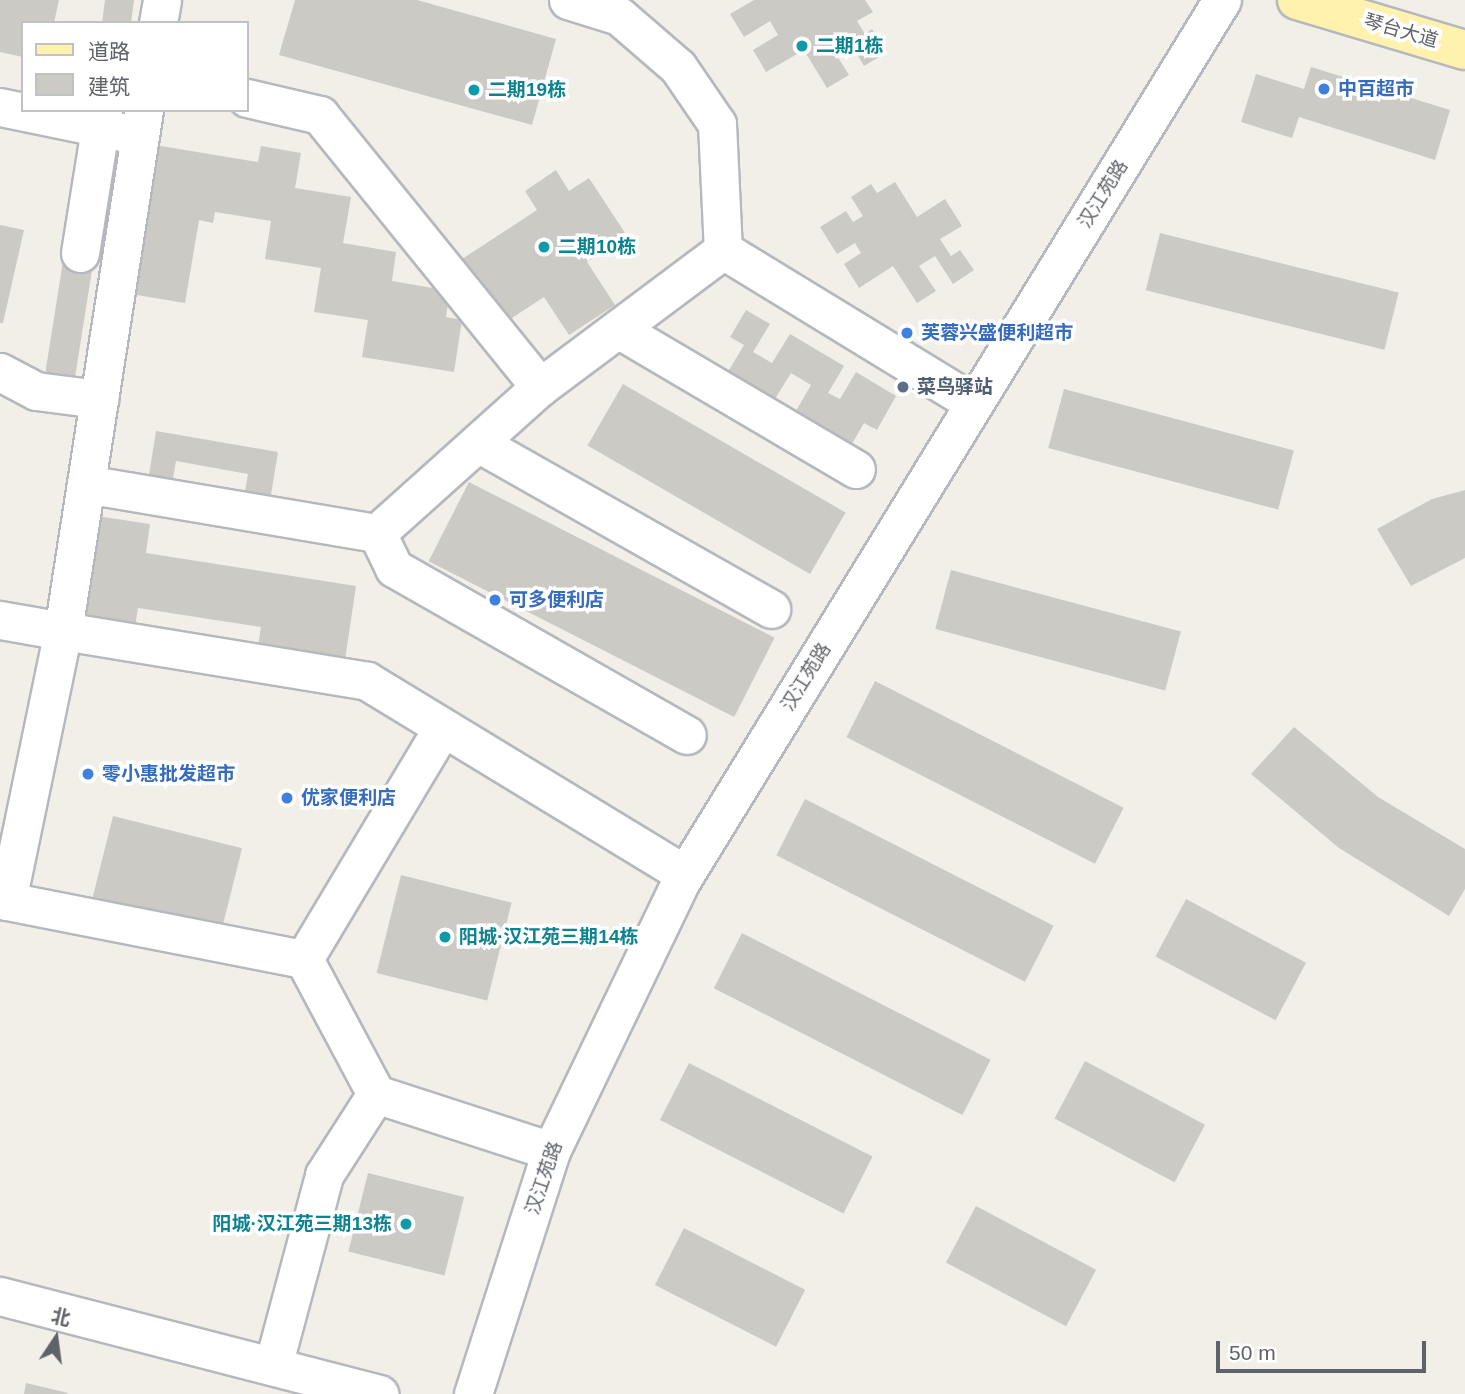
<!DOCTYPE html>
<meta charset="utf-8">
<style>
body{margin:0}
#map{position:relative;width:1465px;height:1394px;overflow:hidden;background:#f1efe8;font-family:Arial,"Noto Sans SC",sans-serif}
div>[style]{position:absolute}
.building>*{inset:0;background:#cccac5;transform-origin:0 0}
.roads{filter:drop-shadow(2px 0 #b5b8bc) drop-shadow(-2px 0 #b5b8bc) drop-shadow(0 2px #b5b8bc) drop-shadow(0 -2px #b5b8bc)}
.minor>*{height:37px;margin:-18.5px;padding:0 18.5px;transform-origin:18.5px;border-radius:18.5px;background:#fff}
.major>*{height:38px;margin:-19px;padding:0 19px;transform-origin:19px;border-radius:19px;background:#fff2af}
.dots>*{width:19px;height:19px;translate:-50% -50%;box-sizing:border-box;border:4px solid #fff;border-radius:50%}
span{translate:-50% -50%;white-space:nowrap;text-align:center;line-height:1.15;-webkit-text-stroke:7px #fff;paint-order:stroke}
.street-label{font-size:19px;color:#5f6368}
.culture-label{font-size:19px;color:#0d838f;font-weight:700}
.left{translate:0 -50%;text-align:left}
.right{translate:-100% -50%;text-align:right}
.shop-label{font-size:19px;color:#366cbe;font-weight:700}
.service-label{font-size:19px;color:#4e5e75;font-weight:700}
.legend{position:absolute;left:21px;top:21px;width:228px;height:91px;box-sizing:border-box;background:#fff;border:2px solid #bfc1c3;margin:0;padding:9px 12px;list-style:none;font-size:21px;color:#5f6368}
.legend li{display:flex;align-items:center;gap:14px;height:35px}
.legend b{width:35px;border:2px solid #bfc1c3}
.north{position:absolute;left:21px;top:1303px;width:70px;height:70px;-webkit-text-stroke:5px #fff;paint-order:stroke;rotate:13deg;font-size:19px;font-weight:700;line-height:28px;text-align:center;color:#5f6368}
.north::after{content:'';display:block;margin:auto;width:24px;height:32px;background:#5f6368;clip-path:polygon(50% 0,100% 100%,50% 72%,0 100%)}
.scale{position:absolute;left:1216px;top:1341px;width:210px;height:32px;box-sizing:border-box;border:4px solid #5f6368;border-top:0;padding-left:9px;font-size:21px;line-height:24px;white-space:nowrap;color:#5f6368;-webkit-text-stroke:5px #fff;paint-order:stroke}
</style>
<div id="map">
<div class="building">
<div style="clip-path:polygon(0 0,59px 0,54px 23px,23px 23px,23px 57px,0 52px)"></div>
<div style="clip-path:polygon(105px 0,134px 0,131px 23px,102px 23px)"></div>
<div style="clip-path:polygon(295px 0,417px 0,556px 39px,532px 125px,279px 55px)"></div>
<div style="clip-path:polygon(754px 0,865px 0,873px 12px,857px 21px,865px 34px,872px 29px,886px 53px,864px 66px,850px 42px,834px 51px,849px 75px,827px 88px,804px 50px,766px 72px,753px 50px,778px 35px,770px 21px,744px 37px,730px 14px)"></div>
<div style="clip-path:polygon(1311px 67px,1450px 110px,1435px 160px,1299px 117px,1292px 138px,1241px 122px,1256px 74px,1304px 89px)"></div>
<div style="clip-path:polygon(155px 145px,258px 162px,261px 146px,301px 153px,295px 188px,351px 197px,343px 243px,396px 252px,392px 281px,450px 291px,446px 317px,462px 320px,454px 372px,362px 357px,368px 320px,314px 312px,321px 268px,265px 259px,271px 221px,215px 212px,213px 223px,199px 220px,185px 303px,131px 294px)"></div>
<div style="clip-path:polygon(556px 170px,569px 191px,589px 178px,627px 236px,587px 262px,615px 305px,569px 335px,544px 297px,504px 323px,462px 259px,537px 210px,525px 191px)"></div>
<div style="clip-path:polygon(895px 182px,917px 217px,945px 199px,962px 226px,940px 239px,951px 256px,960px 250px,974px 270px,953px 284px,935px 256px,919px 266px,936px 291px,917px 303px,893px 266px,859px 288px,844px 264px,861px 253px,855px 243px,837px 254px,820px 227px,846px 211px,853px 222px,863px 216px,851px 197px,871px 184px,877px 193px)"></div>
<div style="clip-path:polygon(0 225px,24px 230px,3px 323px,0 323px)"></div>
<div style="left:1160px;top:233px;width:246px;height:59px;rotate:14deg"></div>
<div style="left:67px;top:236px;width:30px;height:145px;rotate:9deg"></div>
<div style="clip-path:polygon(746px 310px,770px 324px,753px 352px,772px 363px,790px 334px,844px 366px,828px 393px,840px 399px,856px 372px,896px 396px,877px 430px,864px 423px,849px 449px,793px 416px,811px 385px,791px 373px,773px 402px,726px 375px,744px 345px,730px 337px)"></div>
<div style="left:623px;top:384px;width:257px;height:71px;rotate:30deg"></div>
<div style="left:1064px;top:389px;width:238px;height:61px;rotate:15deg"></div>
<div style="clip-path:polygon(156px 431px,278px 452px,271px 495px,245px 491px,248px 474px,176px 461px,173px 479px,149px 475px)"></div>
<div style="left:469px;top:482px;width:343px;height:89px;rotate:27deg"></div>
<div style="clip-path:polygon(1465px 490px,1465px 558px,1411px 586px,1377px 529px,1432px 499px)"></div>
<div style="clip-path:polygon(97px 516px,150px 524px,146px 553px,356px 586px,345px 660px,258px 646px,261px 627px,138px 608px,135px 627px,81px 618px)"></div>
<div style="left:951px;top:570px;width:238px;height:61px;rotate:15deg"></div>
<div style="left:875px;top:681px;width:279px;height:63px;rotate:27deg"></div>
<div style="clip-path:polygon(1294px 727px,1378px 797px,1465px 849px,1465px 889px,1449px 916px,1339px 848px,1251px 774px)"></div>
<div style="left:805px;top:799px;width:279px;height:63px;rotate:27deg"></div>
<div style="left:113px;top:816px;width:133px;height:90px;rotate:14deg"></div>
<div style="left:401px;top:875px;width:114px;height:101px;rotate:14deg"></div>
<div style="left:1186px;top:899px;width:136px;height:65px;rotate:28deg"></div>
<div style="left:742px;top:933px;width:279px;height:62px;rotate:27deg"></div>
<div style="left:1085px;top:1061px;width:136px;height:65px;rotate:28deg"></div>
<div style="left:689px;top:1063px;width:206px;height:64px;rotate:27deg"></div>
<div style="left:368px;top:1173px;width:99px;height:81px;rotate:14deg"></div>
<div style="left:976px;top:1206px;width:136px;height:64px;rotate:28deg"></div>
<div style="left:684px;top:1228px;width:136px;height:64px;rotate:27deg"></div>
<div style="clip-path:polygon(26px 1383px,68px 1393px,67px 1394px,24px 1394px)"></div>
</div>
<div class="roads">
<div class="minor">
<div style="left:568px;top:0;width:53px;rotate:17.4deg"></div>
<div style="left:619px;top:16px;width:78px;rotate:40.8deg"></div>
<div style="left:678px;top:67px;width:69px;rotate:55.6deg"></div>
<div style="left:717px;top:124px;width:126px;rotate:87.3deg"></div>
<div style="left:723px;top:250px;width:294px;rotate:31.4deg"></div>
<div style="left:158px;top:23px;width:23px;rotate:-80deg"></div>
<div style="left:0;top:107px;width:125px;rotate:11.6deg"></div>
<div style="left:80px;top:253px;width:145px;rotate:-80.9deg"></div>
<div style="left:618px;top:329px;width:276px;rotate:30.5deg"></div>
<div style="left:0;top:372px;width:41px;rotate:27.8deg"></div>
<div style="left:36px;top:391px;width:64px;rotate:7.2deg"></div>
<div style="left:540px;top:387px;width:229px;rotate:-36.8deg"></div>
<div style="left:478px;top:443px;width:337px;rotate:29.5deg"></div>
<div style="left:86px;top:484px;width:295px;rotate:9.6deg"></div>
<div style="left:377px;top:533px;width:219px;rotate:-41.9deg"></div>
<div style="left:540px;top:387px;width:350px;rotate:-129deg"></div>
<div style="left:320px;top:115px;width:75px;rotate:-166.9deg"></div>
<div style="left:377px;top:533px;width:39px;rotate:64deg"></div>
<div style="left:394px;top:568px;width:337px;rotate:29.7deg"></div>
<div style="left:0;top:620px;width:64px;rotate:9.9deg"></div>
<div style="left:63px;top:631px;width:527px;rotate:-81.16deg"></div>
<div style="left:0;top:899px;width:7px;rotate:16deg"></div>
<div style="left:7px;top:901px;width:276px;rotate:-78.3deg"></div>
<div style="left:63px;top:631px;width:308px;rotate:9.3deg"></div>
<div style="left:367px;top:681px;width:360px;rotate:31.3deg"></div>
<div style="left:7px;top:901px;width:303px;rotate:11.1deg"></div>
<div style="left:304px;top:959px;width:270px;rotate:-59.1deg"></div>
<div style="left:376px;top:1094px;width:184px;rotate:18deg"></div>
<div style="left:0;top:1296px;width:392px;rotate:14.5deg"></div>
<div style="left:273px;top:1366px;width:198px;rotate:-75deg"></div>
<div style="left:324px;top:1175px;width:96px;rotate:-57.3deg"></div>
<div style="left:376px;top:1094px;width:153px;rotate:-118.1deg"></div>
<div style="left:473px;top:1394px;width:255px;rotate:-72.2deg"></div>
<div style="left:551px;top:1151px;width:300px;rotate:-64.3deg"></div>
<div style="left:681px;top:881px;width:1034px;rotate:-58.45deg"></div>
</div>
<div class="major">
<div style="left:1297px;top:0;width:175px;rotate:16.6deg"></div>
</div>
</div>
<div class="dots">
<div style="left:802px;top:46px;background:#0f9aa8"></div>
<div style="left:1324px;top:89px;background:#3f7fe0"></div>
<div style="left:474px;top:90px;background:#0f9aa8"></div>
<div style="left:544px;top:247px;background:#0f9aa8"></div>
<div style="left:907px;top:333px;background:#3f7fe0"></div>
<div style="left:903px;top:387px;background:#5c6f8a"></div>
<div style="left:495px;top:600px;background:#3f7fe0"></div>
<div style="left:88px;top:774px;background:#3f7fe0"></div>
<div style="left:287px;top:798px;background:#3f7fe0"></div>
<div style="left:445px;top:937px;background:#0f9aa8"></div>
<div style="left:406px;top:1224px;background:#0f9aa8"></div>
</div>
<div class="street-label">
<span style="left:1401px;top:31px;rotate:16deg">琴台大道</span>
<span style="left:1103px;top:194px;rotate:-58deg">汉江苑路</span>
<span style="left:806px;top:677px;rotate:-58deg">汉江苑路</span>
<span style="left:544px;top:1178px;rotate:-71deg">汉江苑路</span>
</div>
<div class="culture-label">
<span class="left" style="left:816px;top:46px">二期1栋</span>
<span class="left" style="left:488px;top:90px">二期19栋</span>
<span class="left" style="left:558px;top:247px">二期10栋</span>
<span class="left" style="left:459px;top:937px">阳城·汉江苑三期14栋</span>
<span class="right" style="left:392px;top:1224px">阳城·汉江苑三期13栋</span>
</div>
<div class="shop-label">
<span class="left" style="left:1338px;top:89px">中百超市</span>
<span class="left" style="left:921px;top:333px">芙蓉兴盛便利超市</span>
<span class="left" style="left:509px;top:600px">可多便利店</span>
<span class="left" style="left:102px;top:774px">零小惠批发超市</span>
<span class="left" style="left:301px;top:798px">优家便利店</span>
</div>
<div class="service-label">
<span class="left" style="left:917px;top:387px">菜鸟驿站</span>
</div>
<ul class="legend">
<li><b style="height:9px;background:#fff2af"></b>道路</li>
<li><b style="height:19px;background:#cccac5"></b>建筑</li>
</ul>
<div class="north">北</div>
<div class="scale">50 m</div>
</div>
